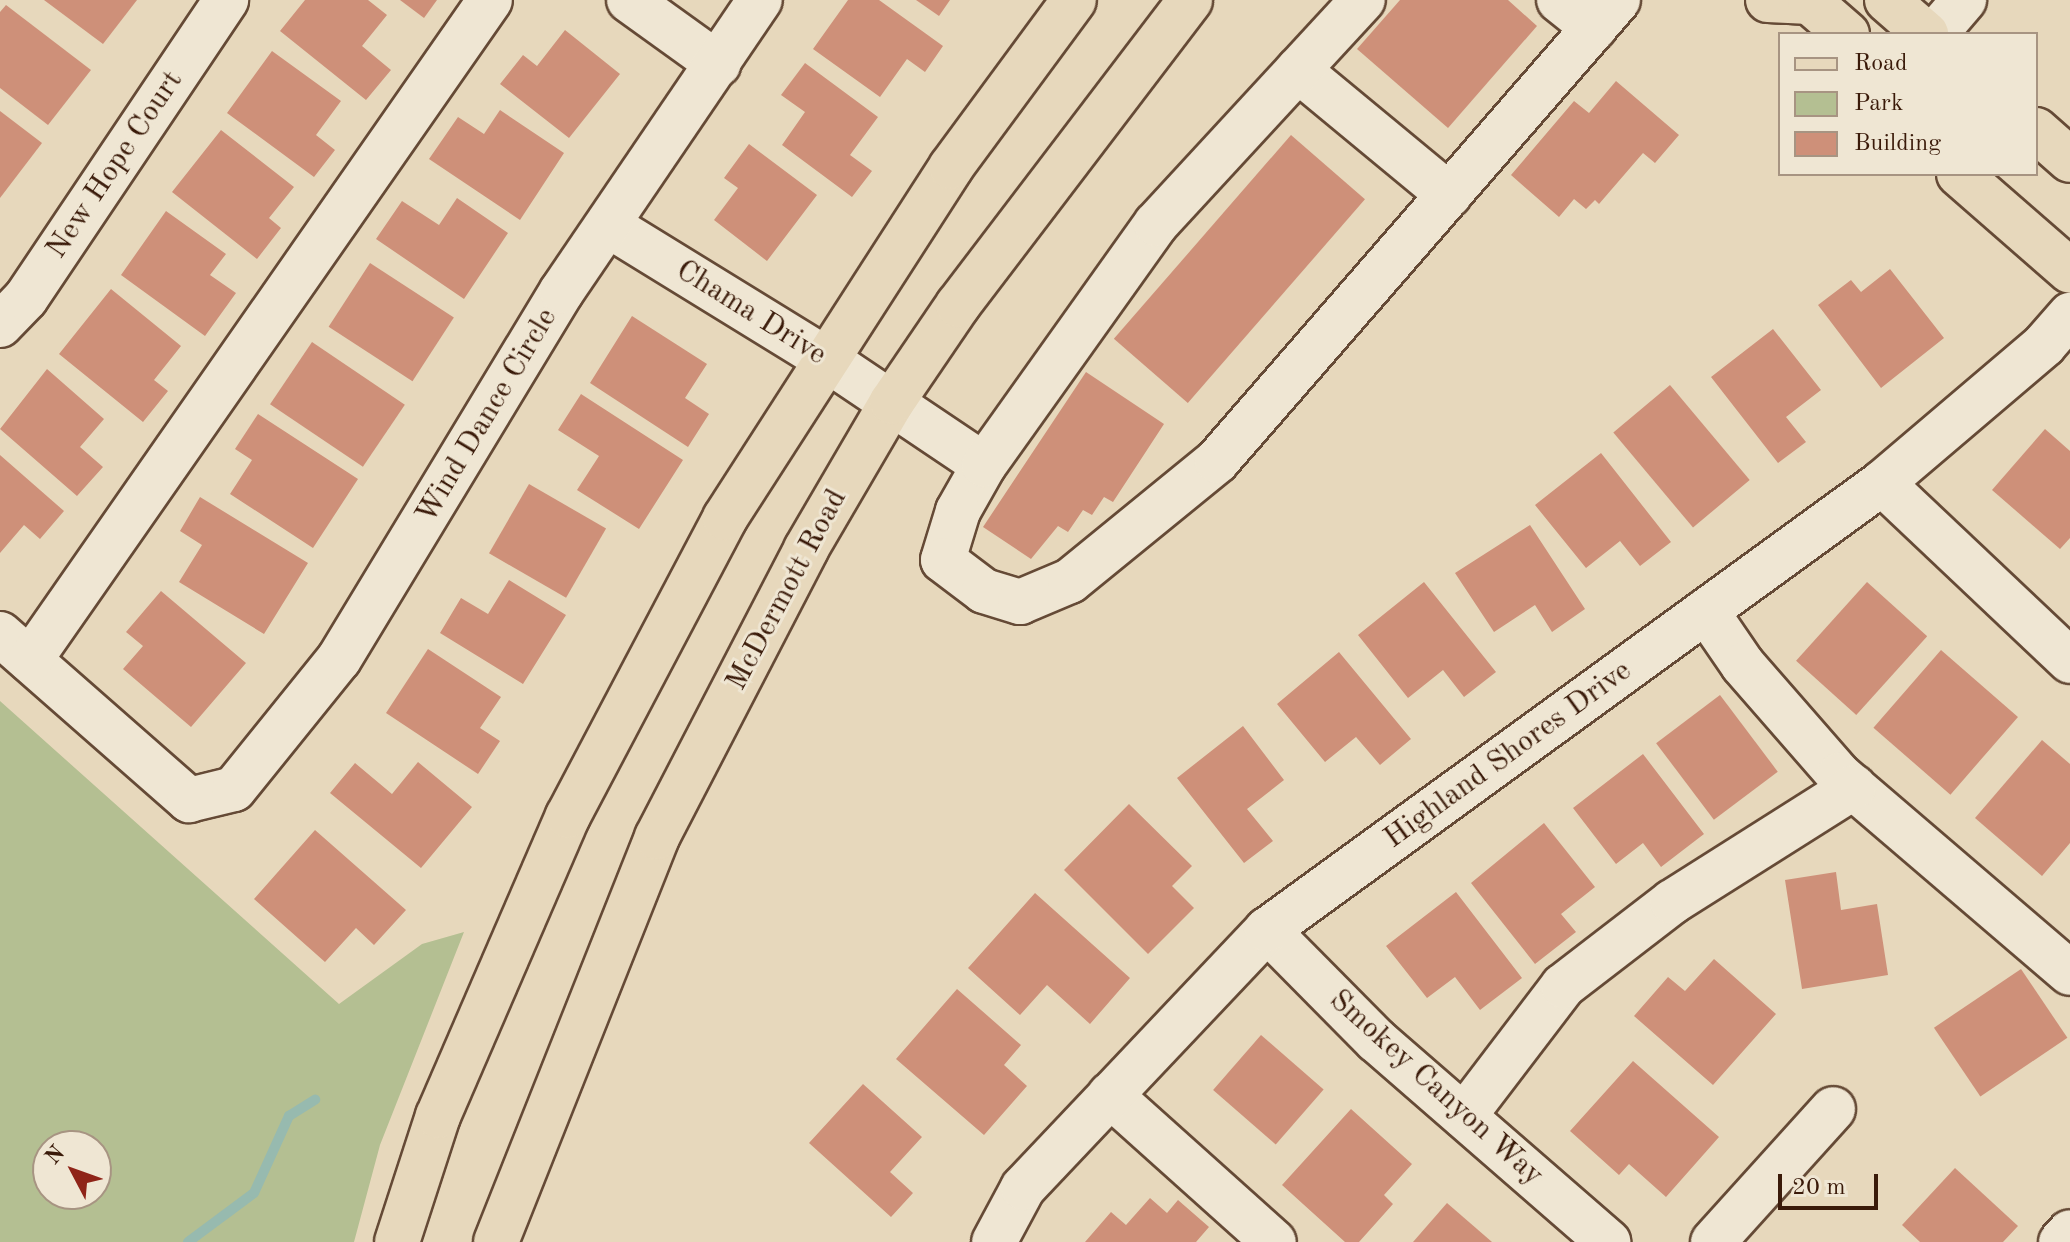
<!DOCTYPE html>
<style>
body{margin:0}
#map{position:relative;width:2070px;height:1242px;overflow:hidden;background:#e7d8bc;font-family:"Old Standard TT",serif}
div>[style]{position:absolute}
.green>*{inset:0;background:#b4bf92}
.stream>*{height:10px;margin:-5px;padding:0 5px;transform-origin:5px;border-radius:5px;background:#97baaf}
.building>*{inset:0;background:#ce9079;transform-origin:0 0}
.roads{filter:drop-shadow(2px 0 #654a36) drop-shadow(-2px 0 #654a36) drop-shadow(0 2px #654a36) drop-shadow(0 -2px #654a36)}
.minor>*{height:44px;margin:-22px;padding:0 22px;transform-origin:22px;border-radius:22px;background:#efe6d3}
.major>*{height:44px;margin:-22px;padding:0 22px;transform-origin:22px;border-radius:22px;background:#e7d8bc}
span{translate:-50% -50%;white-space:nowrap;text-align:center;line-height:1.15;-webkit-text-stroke:6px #efe6d3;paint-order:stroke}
.street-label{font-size:30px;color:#3a1a09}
.legend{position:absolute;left:1778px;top:32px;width:260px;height:144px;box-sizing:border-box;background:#efe6d3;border:2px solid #a79482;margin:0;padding:10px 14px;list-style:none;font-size:24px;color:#3a1a09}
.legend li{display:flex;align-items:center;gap:16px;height:40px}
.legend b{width:40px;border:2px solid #a79482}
.north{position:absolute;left:32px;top:1130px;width:80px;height:80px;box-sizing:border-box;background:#efe6d3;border:2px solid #a79482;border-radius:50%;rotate:311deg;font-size:22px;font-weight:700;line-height:32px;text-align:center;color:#3a1a09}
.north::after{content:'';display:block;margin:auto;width:28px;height:36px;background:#8f2418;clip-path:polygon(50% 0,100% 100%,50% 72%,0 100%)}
.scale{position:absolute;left:1778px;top:1174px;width:100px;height:36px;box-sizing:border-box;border:4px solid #3a1a09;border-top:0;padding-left:10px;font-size:24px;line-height:28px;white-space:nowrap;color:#3a1a09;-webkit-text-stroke:6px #efe6d3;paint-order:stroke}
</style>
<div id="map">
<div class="green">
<div style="clip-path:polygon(evenodd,0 701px,339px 1004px,422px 944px,464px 932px,380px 1145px,354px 1242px,0 1242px,0 701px,48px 1146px,96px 1146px,96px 1194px,48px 1194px,48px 1146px)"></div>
</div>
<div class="stream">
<div style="left:188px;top:1242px;width:82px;rotate:-36.6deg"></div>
<div style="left:254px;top:1193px;width:85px;rotate:-65.6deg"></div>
<div style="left:289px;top:1116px;width:31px;rotate:-32deg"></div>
</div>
<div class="building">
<div style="clip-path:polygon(44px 0,137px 0,103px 44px)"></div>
<div style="clip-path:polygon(305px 0,368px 0,387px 15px,362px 46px,391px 70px,366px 100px,280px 31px)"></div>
<div style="clip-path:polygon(400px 0,437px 0,424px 18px)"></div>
<div style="clip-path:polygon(848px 0,879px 0,943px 46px,925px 72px,907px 59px,880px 97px,813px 49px)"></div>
<div style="clip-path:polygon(916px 0,950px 0,939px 16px)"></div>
<div style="clip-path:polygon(1400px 0,1508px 0,1537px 26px,1448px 128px,1357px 49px)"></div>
<div style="clip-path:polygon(6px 5px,91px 70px,48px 125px,0 88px,0 12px)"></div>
<div style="clip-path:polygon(565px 30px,620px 74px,569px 138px,500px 84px,523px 55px,537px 66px)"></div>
<div style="clip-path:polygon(272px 51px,341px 101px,316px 135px,335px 150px,314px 177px,227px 113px)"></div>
<div style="clip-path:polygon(805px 63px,878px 117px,850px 155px,872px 171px,852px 197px,782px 145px,805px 112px,781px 95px)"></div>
<div style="clip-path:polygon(1616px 81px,1679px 135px,1655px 163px,1643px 153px,1599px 204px,1595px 200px,1586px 209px,1574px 199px,1559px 217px,1511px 175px,1574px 101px,1589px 113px)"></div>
<div style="clip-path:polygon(500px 110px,564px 153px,520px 220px,429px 159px,458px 117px,484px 134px)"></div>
<div style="clip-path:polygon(0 111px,42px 143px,0 198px)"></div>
<div style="clip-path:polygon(221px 130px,294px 187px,269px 218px,281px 228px,257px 259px,172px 192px)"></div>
<div style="left:1291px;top:135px;width:98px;height:270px;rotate:41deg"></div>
<div style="clip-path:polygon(749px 144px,817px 195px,767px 261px,714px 220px,738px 188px,724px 178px)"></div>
<div style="clip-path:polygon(457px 198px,508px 233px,464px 299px,376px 239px,402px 201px,439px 225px)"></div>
<div style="clip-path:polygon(166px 211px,226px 254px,210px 275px,236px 293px,205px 336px,121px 275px)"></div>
<div style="left:370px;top:263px;width:100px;height:76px;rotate:33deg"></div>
<div style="clip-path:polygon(1890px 269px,1944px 338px,1881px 388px,1818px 305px,1851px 280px,1861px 292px)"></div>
<div style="clip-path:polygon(111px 289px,181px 346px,154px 380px,168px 391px,143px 422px,59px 354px)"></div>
<div style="clip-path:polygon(632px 316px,707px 364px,685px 398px,709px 414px,688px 447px,590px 383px)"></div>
<div style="clip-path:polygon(1773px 329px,1821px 390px,1786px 417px,1806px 442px,1778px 463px,1711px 377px)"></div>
<div style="left:312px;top:342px;width:112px;height:75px;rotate:34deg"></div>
<div style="clip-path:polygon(47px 369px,104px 419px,80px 447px,103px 467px,77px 496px,0 429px)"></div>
<div style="clip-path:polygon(1086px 372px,1164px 424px,1113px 502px,1104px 497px,1092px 515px,1083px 510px,1068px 532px,1058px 526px,1031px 559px,983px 527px)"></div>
<div style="left:1670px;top:385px;width:124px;height:74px;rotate:50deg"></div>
<div style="clip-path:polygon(581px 394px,683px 460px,639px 529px,577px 490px,599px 456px,558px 430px)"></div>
<div style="clip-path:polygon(258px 414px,358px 479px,313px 548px,230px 494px,252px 460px,235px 449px)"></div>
<div style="clip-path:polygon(2045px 429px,2070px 451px,2070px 538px,2060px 549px,1992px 490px)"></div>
<div style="clip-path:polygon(1601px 453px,1671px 542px,1640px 566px,1620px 541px,1586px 568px,1535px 505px)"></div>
<div style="clip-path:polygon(0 455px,64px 511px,40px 539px,24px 525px,0 553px)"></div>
<div style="left:529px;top:484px;width:89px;height:80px;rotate:30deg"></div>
<div style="clip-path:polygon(200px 497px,308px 563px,264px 634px,179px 582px,202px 545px,180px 531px)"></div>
<div style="clip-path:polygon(1530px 525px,1585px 609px,1552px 632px,1535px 605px,1494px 632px,1455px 573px)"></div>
<div style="clip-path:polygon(509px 580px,566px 615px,523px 684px,440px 633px,461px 598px,488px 614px)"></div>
<div style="clip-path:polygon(1424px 582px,1496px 672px,1464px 697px,1443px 670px,1408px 698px,1358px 635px)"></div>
<div style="left:1867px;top:582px;width:81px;height:106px;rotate:42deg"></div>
<div style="clip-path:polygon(161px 591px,246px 663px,191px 727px,123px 669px,143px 646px,126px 632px)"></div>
<div style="clip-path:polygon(428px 649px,501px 697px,480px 728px,500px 741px,478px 774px,386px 713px)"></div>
<div style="left:1941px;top:650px;width:102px;height:103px;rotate:41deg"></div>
<div style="clip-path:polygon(1339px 652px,1411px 739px,1380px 765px,1356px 737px,1325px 762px,1277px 704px)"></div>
<div style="left:1720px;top:695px;width:96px;height:80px;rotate:53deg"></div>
<div style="clip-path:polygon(1243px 726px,1284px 780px,1247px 809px,1273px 841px,1244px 863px,1177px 778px)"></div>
<div style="clip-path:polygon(2042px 740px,2070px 764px,2070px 843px,2042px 876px,1975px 818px)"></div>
<div style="clip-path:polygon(1643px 754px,1704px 834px,1661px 867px,1643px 843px,1616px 864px,1573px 808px)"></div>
<div style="clip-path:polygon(418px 762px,472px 807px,421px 868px,330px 793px,355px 763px,392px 794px)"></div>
<div style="clip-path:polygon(1129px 804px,1192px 866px,1172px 886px,1194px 908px,1148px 954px,1064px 870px)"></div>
<div style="clip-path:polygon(1544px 823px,1595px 887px,1561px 914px,1576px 932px,1535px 964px,1471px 883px)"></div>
<div style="clip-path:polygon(315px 830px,406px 910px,374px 945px,356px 928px,325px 962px,254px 899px)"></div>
<div style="clip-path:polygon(1836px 872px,1841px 910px,1877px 904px,1888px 975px,1802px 989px,1785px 880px)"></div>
<div style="clip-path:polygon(1456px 892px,1522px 978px,1480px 1010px,1455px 977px,1427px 998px,1386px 946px)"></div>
<div style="clip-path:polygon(1035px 893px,1130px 978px,1090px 1024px,1047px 985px,1020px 1015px,968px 968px)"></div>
<div style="clip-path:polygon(1714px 959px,1776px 1014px,1713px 1085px,1634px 1016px,1668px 977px,1685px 991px)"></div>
<div style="left:2021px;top:969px;width:83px;height:105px;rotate:56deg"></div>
<div style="clip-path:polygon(957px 989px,1021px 1045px,1004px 1065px,1027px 1086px,984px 1135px,896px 1059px)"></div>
<div style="left:1261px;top:1035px;width:83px;height:73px;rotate:41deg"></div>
<div style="clip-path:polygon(1633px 1061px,1719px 1137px,1666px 1197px,1629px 1164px,1619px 1175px,1570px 1131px)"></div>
<div style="clip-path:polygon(863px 1084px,922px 1137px,890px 1172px,913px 1193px,891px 1217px,809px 1143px)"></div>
<div style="clip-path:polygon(1351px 1109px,1412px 1164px,1384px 1195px,1393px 1204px,1359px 1242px,1345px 1242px,1282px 1185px)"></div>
<div style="clip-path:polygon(1955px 1168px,2018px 1226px,2003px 1242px,1920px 1242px,1902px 1225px)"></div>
<div style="clip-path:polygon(1150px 1198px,1167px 1213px,1178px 1200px,1209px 1227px,1196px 1242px,1085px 1242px,1111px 1212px,1126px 1225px)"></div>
<div style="clip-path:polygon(1447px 1203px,1492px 1242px,1413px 1242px)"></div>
</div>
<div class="roads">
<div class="minor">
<div style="left:629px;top:0;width:110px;rotate:35.7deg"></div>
<div style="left:1559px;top:0;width:45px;rotate:38.7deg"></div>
<div style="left:1935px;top:34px;width:45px;rotate:-49.5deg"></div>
<div style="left:1298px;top:70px;width:196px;rotate:39.6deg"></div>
<div style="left:608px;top:225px;width:256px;rotate:31.6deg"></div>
<div style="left:826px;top:359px;width:190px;rotate:33.9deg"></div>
<div style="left:984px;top:465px;width:53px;rotate:119.5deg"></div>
<div style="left:958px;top:511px;width:51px;rotate:107deg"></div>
<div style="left:943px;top:560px;width:51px;rotate:37.1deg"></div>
<div style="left:984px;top:591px;width:38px;rotate:17deg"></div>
<div style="left:1020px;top:602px;width:54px;rotate:-22.8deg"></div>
<div style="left:1070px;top:581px;width:190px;rotate:-39.2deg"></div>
<div style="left:1217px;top:461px;width:611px;rotate:-48.98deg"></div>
<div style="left:0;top:325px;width:37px;rotate:-46deg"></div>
<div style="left:26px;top:298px;width:359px;rotate:-56.1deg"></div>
<div style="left:984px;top:465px;width:296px;rotate:-54.5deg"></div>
<div style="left:1156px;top:224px;width:305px;rotate:-47.3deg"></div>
<div style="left:1882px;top:483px;width:259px;rotate:43.4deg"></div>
<div style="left:1706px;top:611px;width:65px;rotate:55.6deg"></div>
<div style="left:1743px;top:665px;width:146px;rotate:48.9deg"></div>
<div style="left:1839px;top:775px;width:304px;rotate:40.6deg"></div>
<div style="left:0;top:634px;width:252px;rotate:41.3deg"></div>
<div style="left:189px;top:800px;width:46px;rotate:-13.7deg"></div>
<div style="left:234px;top:789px;width:167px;rotate:-51.1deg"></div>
<div style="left:339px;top:659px;width:430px;rotate:-58.8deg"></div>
<div style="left:562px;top:291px;width:352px;rotate:-55.8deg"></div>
<div style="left:30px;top:660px;width:804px;rotate:-55.12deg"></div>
<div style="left:1267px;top:930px;width:155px;rotate:45.3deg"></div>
<div style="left:1376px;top:1040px;width:308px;rotate:41deg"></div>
<div style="left:1110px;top:1095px;width:220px;rotate:41.9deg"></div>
<div style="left:1464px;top:1116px;width:163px;rotate:-52.7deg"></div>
<div style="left:1563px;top:986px;width:138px;rotate:-37.6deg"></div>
<div style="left:1672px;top:902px;width:215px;rotate:-32.3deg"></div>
<div style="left:994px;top:1242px;width:61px;rotate:-61.8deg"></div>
<div style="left:1023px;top:1188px;width:355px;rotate:-46.6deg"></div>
<div style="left:1267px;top:930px;width:760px;rotate:-36.01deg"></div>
<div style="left:1882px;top:483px;width:213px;rotate:-40.4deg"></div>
<div style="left:2044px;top:345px;width:40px;rotate:-49deg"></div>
<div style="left:1713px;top:1242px;width:179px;rotate:-47.9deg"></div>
<div style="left:2061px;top:1242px;width:13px;rotate:-48deg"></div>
</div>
<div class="major">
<div style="left:1768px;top:0;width:42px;rotate:2.7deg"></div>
<div style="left:1810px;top:2px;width:49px;rotate:40.9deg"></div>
<div style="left:1887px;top:0;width:52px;rotate:41.1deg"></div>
<div style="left:2036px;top:130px;width:45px;rotate:41.4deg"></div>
<div style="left:1959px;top:174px;width:147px;rotate:41.1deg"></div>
<div style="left:397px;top:1242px;width:133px;rotate:-72deg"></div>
<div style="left:438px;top:1116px;width:327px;rotate:-66.6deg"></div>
<div style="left:568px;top:816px;width:337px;rotate:-62.2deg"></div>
<div style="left:725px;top:518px;width:417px;rotate:-57.2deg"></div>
<div style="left:951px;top:167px;width:207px;rotate:-53.6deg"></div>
<div style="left:496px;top:1242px;width:436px;rotate:-68.3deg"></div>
<div style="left:657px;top:837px;width:324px;rotate:-62.6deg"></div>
<div style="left:806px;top:549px;width:170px;rotate:-59.7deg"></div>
<div style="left:892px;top:402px;width:117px;rotate:-55.8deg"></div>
<div style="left:958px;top:305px;width:383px;rotate:-52.7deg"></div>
</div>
</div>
<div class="street-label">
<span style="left:115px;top:165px;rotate:-56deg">New Hope Court</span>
<span style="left:751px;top:313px;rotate:32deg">Chama Drive</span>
<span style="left:487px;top:416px;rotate:-59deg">Wind Dance Circle</span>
<span style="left:787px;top:590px;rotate:-62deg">McDermott Road</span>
<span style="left:1508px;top:755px;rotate:-36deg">Highland Shores Drive</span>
<span style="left:1436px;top:1088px;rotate:42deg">Smokey Canyon Way</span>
</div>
<ul class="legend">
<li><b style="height:10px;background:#e7d8bc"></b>Road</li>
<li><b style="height:22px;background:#b4bf92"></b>Park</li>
<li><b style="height:22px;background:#ce9079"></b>Building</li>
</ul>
<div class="north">N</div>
<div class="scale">20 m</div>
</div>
